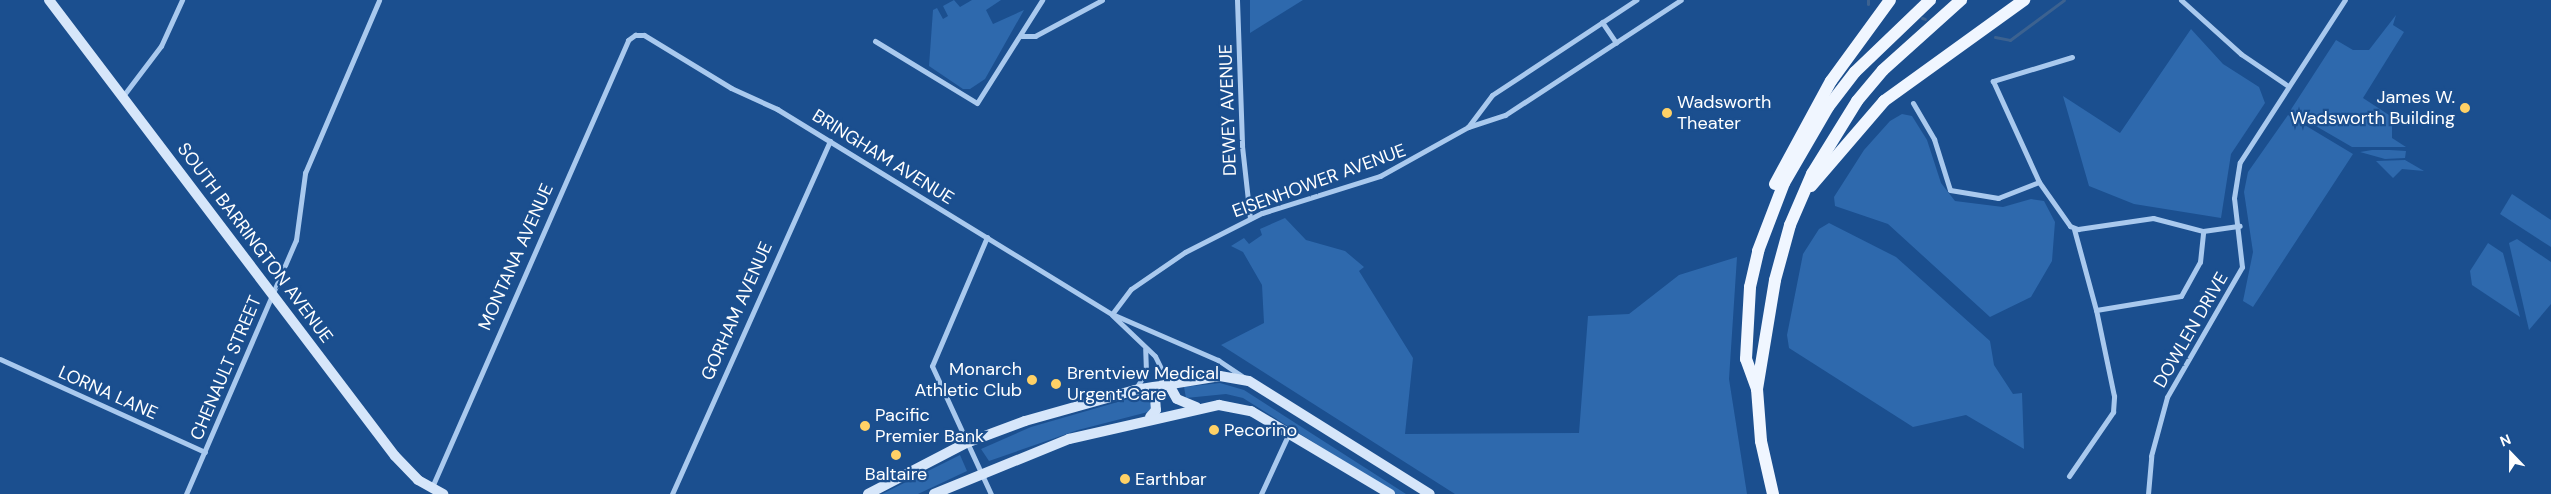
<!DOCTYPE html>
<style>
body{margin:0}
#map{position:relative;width:2551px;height:494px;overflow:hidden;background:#1b4f8f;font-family:"DM Sans",sans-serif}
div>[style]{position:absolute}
.green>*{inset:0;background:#2e69ad}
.stream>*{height:3px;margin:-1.5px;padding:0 1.5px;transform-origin:1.5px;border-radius:1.5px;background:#3c6290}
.street>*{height:5px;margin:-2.5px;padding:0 2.5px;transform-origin:2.5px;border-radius:2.5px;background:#a9c9ee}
.secondary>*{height:10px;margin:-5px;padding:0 5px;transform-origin:5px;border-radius:5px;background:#d6e6fa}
.primary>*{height:12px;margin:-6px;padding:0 6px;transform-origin:6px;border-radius:6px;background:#f0f6ff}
.dots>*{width:14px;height:14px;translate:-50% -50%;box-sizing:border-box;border:2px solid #1b4f8f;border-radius:50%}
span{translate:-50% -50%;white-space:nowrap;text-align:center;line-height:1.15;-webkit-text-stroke:4.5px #1b4f8f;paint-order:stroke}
.poi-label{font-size:18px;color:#fff}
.right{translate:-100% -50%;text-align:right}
.left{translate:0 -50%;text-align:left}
.street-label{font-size:18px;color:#fff}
.north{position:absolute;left:2486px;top:429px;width:50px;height:50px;-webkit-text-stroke:4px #1b4f8f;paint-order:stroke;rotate:338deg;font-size:14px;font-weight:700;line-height:20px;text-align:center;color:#fff}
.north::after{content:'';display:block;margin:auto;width:18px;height:22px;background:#fff;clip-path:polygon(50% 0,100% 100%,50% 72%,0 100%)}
</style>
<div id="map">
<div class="green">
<div style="clip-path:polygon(954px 0,960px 7px,972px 0,1001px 0,986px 10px,993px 24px,1024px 10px,985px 79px,970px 89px,963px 89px,929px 66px,933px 10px,937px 8px,943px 19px,948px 16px,943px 6px)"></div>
<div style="clip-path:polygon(1250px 0,1303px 0,1250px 33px)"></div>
<div style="clip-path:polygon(2396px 15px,2393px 25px,2404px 32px,2363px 98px,2392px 117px,2392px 138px,2406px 147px,2352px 147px,2290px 111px,2336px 40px,2353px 50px,2369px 50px)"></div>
<div style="clip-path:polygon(2191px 29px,2223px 64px,2259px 87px,2265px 103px,2231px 154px,2221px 218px,2134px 204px,2089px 186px,2063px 96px,2120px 133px)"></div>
<div style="clip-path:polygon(1902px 114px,1912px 116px,1927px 140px,1941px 183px,1955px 201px,2003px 207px,2031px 199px,2044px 201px,2055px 222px,2052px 261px,2031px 297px,1990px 317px,1888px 224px,1835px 206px,1834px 197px,1864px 150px,1890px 121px)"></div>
<div style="clip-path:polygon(2288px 115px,2353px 154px,2253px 307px,2243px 301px,2253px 252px,2244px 192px,2248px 172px)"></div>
<div style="clip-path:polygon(2372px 150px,2390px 150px,2406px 151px,2405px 158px,2385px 159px,2360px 152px)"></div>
<div style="clip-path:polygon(2405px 160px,2424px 171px,2402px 169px,2393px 178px,2376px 161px)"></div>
<div style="clip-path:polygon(2512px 194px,2551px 220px,2551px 247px,2500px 214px)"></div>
<div style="clip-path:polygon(1285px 218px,1306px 240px,1345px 251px,1364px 267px,1359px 271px,1413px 358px,1405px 434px,1579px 433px,1588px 316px,1629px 314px,1679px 275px,1737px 257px,1729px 379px,1747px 494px,1455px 494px,1221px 345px,1264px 323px,1262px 285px,1243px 252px,1231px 246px,1244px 238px,1249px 244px,1262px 235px,1260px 229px)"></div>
<div style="clip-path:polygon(1829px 223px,1896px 257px,1990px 341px,1994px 365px,2013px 394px,2022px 393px,2024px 449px,1966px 415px,1913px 427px,1789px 348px,1787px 335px,1803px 254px,1819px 229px)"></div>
<div style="clip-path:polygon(2517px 239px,2551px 262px,2551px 304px,2529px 330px,2509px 243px)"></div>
<div style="clip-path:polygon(2488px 243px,2503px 253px,2520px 317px,2472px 285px,2470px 271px)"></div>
<div style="clip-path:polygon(1220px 383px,1244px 390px,1406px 494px,1396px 494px,1243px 398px,1226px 394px,1186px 398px,1184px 387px)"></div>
<div style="clip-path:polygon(1142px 395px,1149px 397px,1153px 407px,1148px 412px,1078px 430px,989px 461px,981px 449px,1031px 427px)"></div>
<div style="clip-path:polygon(960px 455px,967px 471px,918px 494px,882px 494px)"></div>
</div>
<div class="stream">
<div style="left:1868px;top:4px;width:4px;rotate:-90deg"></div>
<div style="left:1922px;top:18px;width:3px;rotate:18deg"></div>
<div style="left:1995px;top:37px;width:15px;rotate:11deg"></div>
<div style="left:2010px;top:40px;width:67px;rotate:-36.5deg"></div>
</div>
<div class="street">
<div style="left:1237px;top:0;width:146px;rotate:88deg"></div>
<div style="left:1242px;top:146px;width:72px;rotate:83.7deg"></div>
<div style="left:2181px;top:0;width:81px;rotate:42deg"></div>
<div style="left:2241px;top:54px;width:57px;rotate:34.2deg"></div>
<div style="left:1602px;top:22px;width:25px;rotate:56deg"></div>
<div style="left:1021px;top:36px;width:14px"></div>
<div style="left:1035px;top:36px;width:76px;rotate:-28.2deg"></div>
<div style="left:875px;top:41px;width:119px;rotate:31.3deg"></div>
<div style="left:977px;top:103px;width:122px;rotate:-57.7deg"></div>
<div style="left:2072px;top:57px;width:83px;rotate:163.1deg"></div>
<div style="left:1993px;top:81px;width:111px;rotate:65.5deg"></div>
<div style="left:2039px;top:182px;width:54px;rotate:54.8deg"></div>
<div style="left:2070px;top:226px;width:9px;rotate:21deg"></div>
<div style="left:2078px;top:229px;width:76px;rotate:-8.3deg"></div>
<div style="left:2153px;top:218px;width:52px;rotate:14.6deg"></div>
<div style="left:2203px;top:231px;width:37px;rotate:-8deg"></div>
<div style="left:123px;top:96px;width:63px;rotate:-52.8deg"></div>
<div style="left:161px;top:46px;width:51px;rotate:-65.5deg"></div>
<div style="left:1913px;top:103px;width:42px;rotate:59.7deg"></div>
<div style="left:1934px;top:139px;width:53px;rotate:72.6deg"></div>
<div style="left:1950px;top:190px;width:49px;rotate:9.5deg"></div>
<div style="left:1998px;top:198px;width:44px;rotate:-21.3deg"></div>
<div style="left:1468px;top:127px;width:40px;rotate:-53deg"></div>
<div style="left:1492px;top:95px;width:173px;rotate:-33.4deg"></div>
<div style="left:2074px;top:229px;width:84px;rotate:74.8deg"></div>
<div style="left:987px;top:237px;width:140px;rotate:113.1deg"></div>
<div style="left:932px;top:366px;width:141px;rotate:65.3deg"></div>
<div style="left:1112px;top:314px;width:31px;rotate:-53deg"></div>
<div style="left:1131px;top:289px;width:65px;rotate:-34.4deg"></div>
<div style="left:1185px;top:252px;width:86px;rotate:-26.9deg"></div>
<div style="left:1262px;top:213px;width:124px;rotate:-17.4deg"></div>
<div style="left:1380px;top:176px;width:101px;rotate:-29.1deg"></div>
<div style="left:1468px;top:127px;width:39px;rotate:-18deg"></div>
<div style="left:1505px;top:115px;width:210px;rotate:-33.2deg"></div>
<div style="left:1112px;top:315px;width:59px;rotate:43.6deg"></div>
<div style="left:1155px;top:356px;width:30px;rotate:64deg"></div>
<div style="left:0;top:359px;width:225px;rotate:24.4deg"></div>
<div style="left:1135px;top:390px;width:21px;rotate:-59deg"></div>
<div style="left:1146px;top:372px;width:23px;rotate:-92deg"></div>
<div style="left:2069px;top:476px;width:78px;rotate:-55.5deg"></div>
<div style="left:2113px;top:412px;width:16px;rotate:-86deg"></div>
<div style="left:2114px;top:396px;width:88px;rotate:-101.8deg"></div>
<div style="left:2096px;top:310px;width:86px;rotate:-9.4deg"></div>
<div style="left:2181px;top:296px;width:39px;rotate:-61deg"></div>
<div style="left:2200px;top:262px;width:31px;rotate:-84deg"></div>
<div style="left:432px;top:487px;width:488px;rotate:-66.3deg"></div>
<div style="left:628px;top:40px;width:9px;rotate:-36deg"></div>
<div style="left:635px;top:35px;width:9px"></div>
<div style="left:644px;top:35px;width:102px;rotate:31.3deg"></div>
<div style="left:731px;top:88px;width:51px;rotate:24.5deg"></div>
<div style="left:777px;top:109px;width:393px;rotate:31.5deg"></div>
<div style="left:1112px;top:314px;width:116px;rotate:23.5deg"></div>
<div style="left:1218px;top:360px;width:32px;rotate:34deg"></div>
<div style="left:186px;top:494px;width:277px;rotate:-66.6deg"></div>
<div style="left:296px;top:240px;width:68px;rotate:-82.3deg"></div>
<div style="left:305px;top:173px;width:188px;rotate:-66.8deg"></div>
<div style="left:672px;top:494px;width:387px;rotate:-65.9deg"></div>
<div style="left:1261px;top:494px;width:67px;rotate:-65.3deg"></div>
<div style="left:2148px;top:494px;width:38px;rotate:-85deg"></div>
<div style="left:2151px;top:456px;width:61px;rotate:-74.8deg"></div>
<div style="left:2167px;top:397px;width:150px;rotate:-60deg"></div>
<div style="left:2242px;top:267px;width:69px;rotate:-96.6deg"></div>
<div style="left:2234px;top:198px;width:36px;rotate:-81deg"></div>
<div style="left:2240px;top:162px;width:193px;rotate:-57.1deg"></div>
</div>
<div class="secondary">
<div style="left:49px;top:0;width:572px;rotate:52.81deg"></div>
<div style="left:395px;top:456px;width:33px;rotate:46deg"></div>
<div style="left:418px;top:480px;width:29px;rotate:29deg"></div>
<div style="left:1168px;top:383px;width:18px;rotate:61deg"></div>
<div style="left:1177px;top:399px;width:21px;rotate:23deg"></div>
<div style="left:1138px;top:390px;width:18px;rotate:22deg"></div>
<div style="left:1155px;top:397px;width:13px;rotate:86deg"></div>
<div style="left:1156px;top:410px;width:9px;rotate:131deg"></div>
<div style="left:868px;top:494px;width:110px;rotate:-27.5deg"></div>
<div style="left:966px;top:443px;width:63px;rotate:-20.4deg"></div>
<div style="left:1025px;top:421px;width:114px;rotate:-15.7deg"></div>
<div style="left:1135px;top:390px;width:86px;rotate:-9.4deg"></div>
<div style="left:1220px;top:376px;width:29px;rotate:10deg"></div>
<div style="left:1249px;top:381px;width:213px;rotate:32deg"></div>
<div style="left:934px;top:494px;width:146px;rotate:-22.2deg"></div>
<div style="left:1069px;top:439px;width:154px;rotate:-12.8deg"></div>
<div style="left:1219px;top:405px;width:33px;rotate:11deg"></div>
<div style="left:1251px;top:411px;width:162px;rotate:30.8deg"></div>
</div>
<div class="primary">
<div style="left:1775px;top:184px;width:117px;rotate:-61.5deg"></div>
<div style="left:1831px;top:81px;width:100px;rotate:-53.9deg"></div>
<div style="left:1811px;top:186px;width:112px;rotate:-49.3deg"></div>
<div style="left:1884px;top:101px;width:173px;rotate:-35.8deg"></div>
<div style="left:1757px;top:389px;width:32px;rotate:-110deg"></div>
<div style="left:1746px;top:359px;width:72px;rotate:-86.8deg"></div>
<div style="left:1750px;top:287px;width:37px;rotate:-77deg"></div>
<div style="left:1758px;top:251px;width:73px;rotate:-69.1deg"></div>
<div style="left:1784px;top:183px;width:88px;rotate:-59.9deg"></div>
<div style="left:1828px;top:107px;width:44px;rotate:-52.4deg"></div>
<div style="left:1855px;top:72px;width:104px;rotate:-43.8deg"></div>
<div style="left:1773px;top:494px;width:54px;rotate:-102.8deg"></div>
<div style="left:1761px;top:441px;width:52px;rotate:-94.4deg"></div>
<div style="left:1757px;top:389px;width:110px;rotate:-80.6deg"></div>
<div style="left:1775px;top:280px;width:57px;rotate:-74.7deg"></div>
<div style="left:1790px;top:225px;width:56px;rotate:-66.7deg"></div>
<div style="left:1812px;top:174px;width:86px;rotate:-58.3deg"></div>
<div style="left:1857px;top:101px;width:40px;rotate:-50deg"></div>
<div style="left:1883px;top:70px;width:105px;rotate:-41.9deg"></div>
</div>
<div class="dots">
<div style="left:2465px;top:108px;background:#ffd166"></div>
<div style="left:1667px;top:113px;background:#ffd166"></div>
<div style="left:1032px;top:380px;background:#ffd166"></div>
<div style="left:1056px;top:384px;background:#ffd166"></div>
<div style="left:865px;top:426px;background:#ffd166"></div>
<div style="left:1214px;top:430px;background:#ffd166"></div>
<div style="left:896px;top:455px;background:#ffd166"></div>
<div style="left:1125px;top:479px;background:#ffd166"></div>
</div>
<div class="poi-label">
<span class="right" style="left:2455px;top:108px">James W.<br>Wadsworth Building</span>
<span class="left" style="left:1677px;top:113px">Wadsworth<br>Theater</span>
<span class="right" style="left:1022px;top:380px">Monarch<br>Athletic Club</span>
<span class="left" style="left:1067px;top:384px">Brentview Medical<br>Urgent Care</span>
<span class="left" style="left:875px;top:426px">Pacific<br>Premier Bank</span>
<span class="left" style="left:1224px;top:430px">Pecorino</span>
<span style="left:896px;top:474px">Baltaire</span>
<span class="left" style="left:1135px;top:479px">Earthbar</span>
</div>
<div class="street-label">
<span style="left:1228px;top:110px;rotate:-92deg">DEWEY AVENUE</span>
<span style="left:883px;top:157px;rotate:32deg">BRINGHAM AVENUE</span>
<span style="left:1319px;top:181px;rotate:-20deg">EISENHOWER AVENUE</span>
<span style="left:255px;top:243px;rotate:53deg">SOUTH BARRINGTON AVENUE</span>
<span style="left:516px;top:257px;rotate:-66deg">MONTANA AVENUE</span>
<span style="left:737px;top:311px;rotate:-66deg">GORHAM AVENUE</span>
<span style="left:2191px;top:330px;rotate:-60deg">DOWLEN DRIVE</span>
<span style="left:226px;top:368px;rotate:-67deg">CHENAULT STREET</span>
<span style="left:108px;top:393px;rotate:24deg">LORNA LANE</span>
</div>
<div class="north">N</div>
</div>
